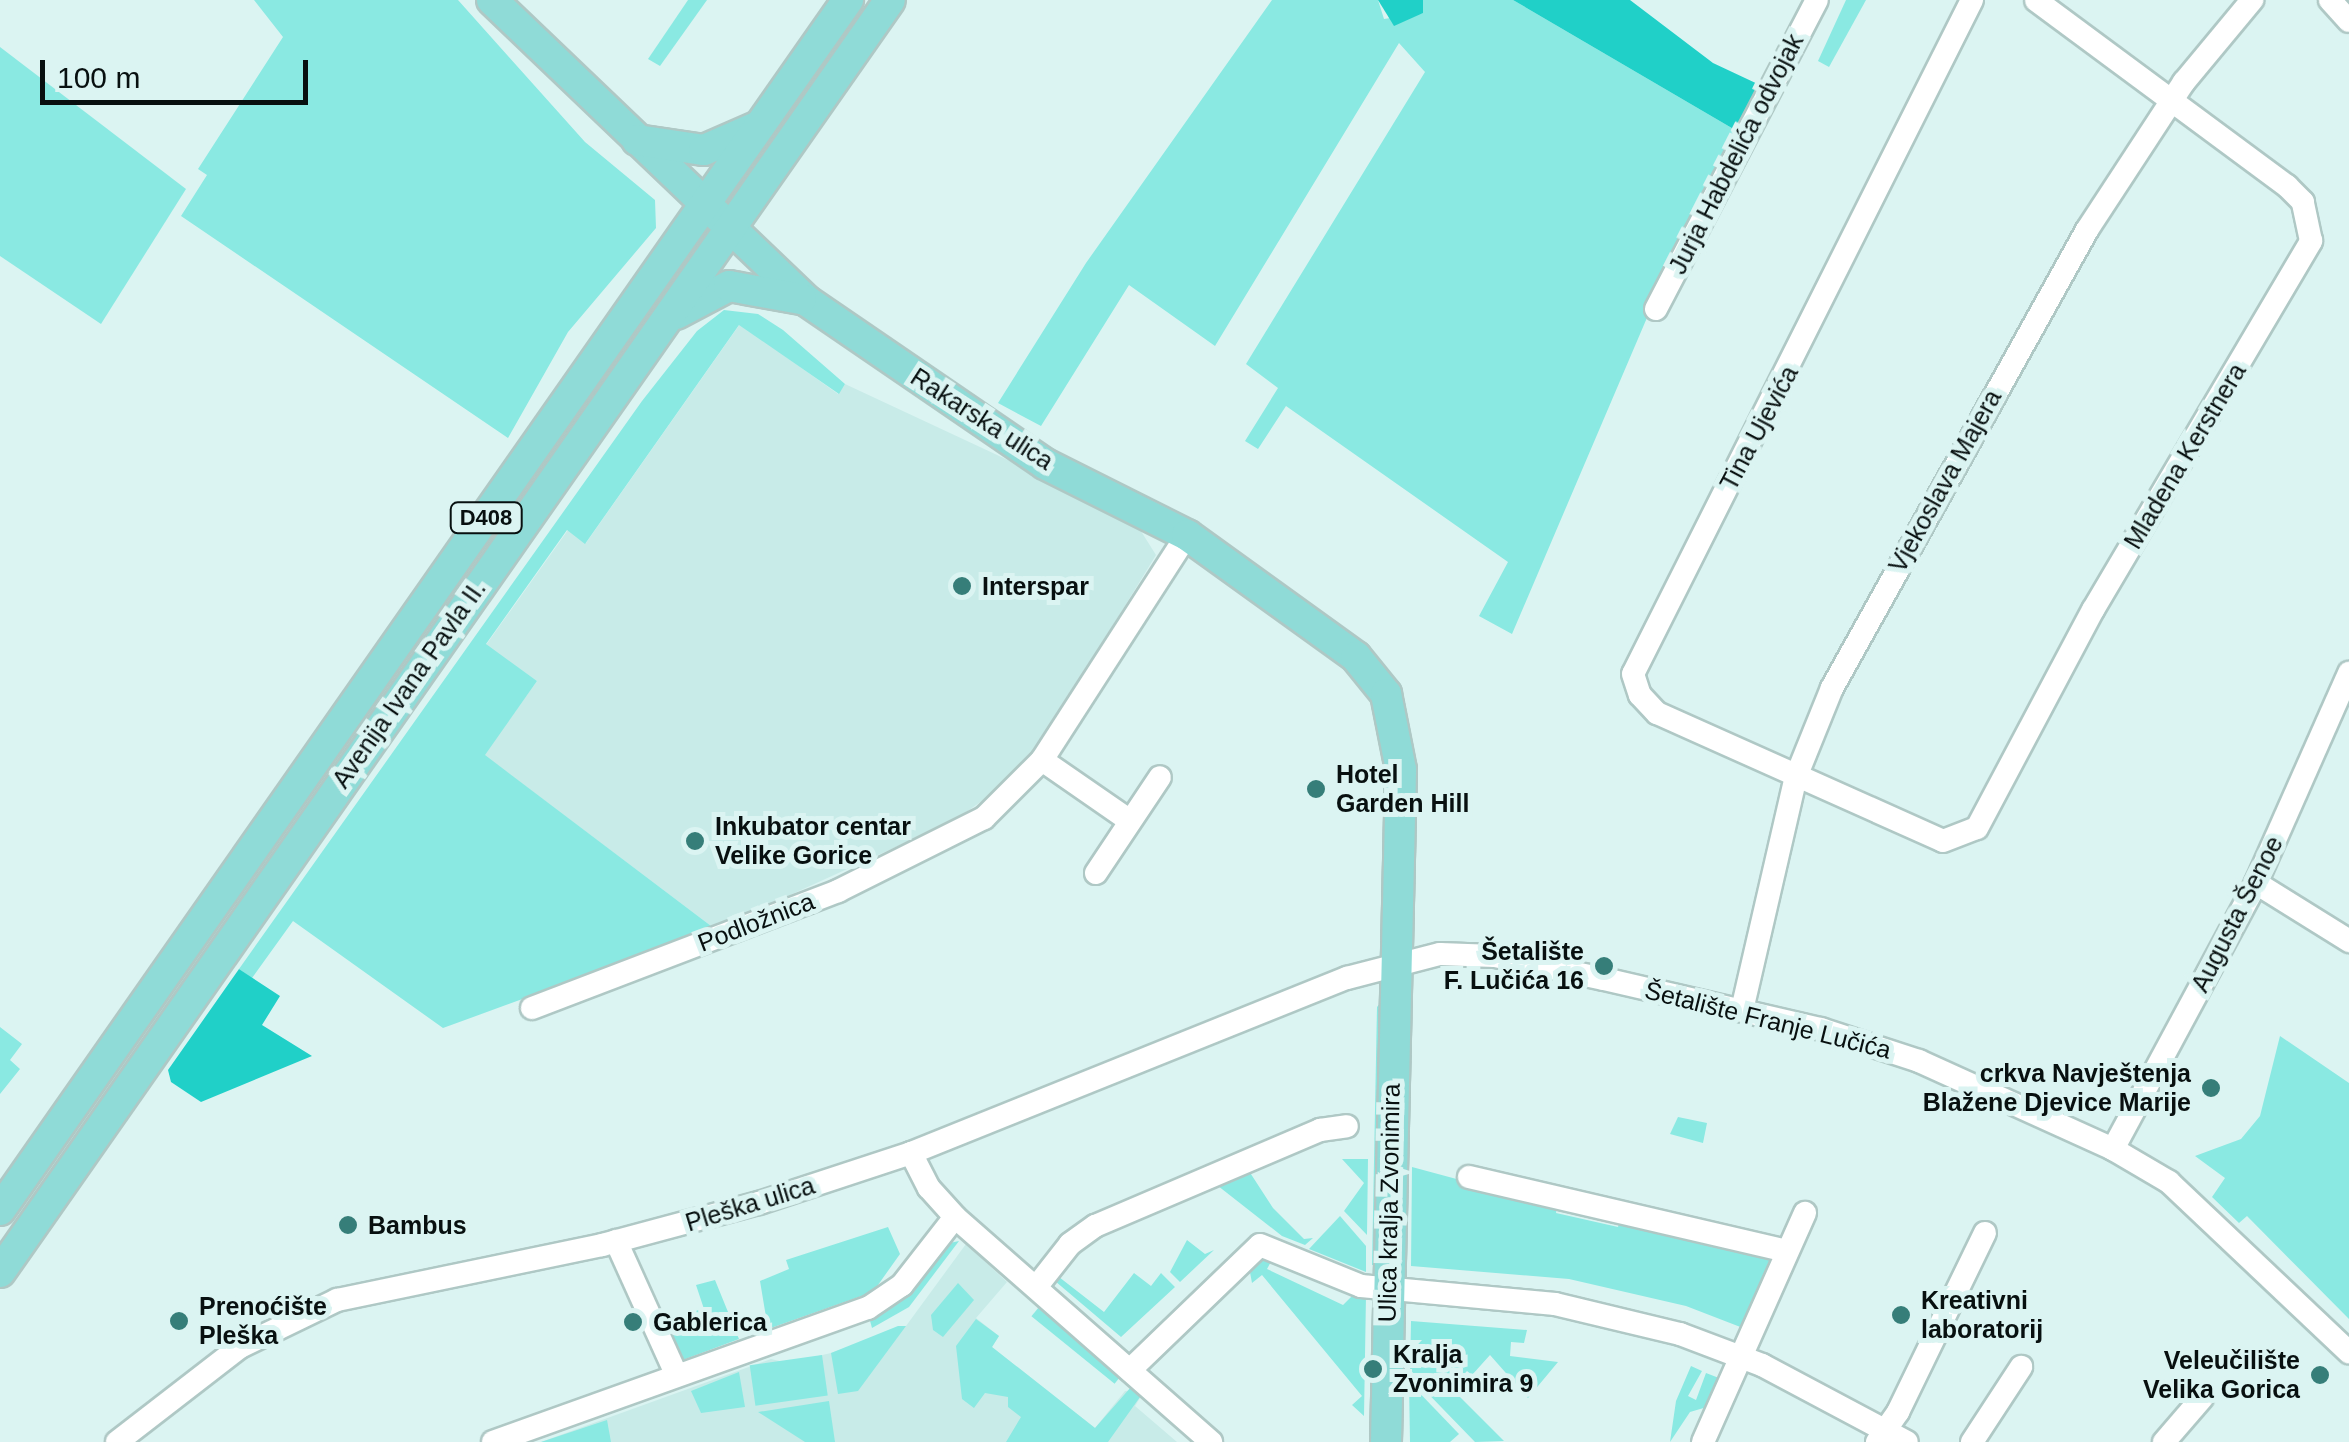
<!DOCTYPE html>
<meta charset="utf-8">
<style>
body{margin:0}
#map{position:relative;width:2349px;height:1442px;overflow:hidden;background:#dbf4f2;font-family:Arial,sans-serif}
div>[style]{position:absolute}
.built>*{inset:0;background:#c8ebe8}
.green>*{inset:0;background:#8ae9e2;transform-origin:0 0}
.forest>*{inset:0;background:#20d0c8}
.roads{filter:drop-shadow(2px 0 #afc8c5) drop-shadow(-2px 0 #afc8c5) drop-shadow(0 2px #afc8c5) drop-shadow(0 -2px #afc8c5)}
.minor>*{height:22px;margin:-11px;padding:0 11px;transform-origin:11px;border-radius:11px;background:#fff}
.major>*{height:30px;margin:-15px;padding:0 15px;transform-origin:15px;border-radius:15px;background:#8fdbd7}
.dots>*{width:28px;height:28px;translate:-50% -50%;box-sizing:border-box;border:5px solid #dbf4f2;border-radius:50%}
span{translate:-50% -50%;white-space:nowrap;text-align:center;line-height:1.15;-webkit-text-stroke:10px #dbf4f2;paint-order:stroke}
.shield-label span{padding:2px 8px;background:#dbf4f2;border:2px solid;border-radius:8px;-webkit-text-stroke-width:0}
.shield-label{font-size:22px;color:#081010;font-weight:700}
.street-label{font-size:25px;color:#081010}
.poi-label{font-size:25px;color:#081010;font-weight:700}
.left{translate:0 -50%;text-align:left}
.right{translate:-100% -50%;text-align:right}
.scale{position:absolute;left:40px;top:60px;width:268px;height:45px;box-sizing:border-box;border:5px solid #081010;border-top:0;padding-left:12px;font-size:30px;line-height:35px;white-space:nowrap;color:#081010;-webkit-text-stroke:8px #dbf4f2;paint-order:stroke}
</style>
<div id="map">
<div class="built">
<div style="clip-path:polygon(740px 324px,838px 394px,845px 384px,1102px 504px,1139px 528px,1156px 555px,1024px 771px,955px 820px,715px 929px,484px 755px,537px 681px,486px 645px,568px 530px,586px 543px)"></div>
<div style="clip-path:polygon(966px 1244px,1007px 1282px,976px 1318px,999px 1336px,992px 1347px,1095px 1428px,1125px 1391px,1145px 1390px,1135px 1406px,1177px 1442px,541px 1442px,771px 1359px,788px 1363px,831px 1353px,906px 1326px)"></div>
</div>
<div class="green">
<div style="clip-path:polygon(254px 0,458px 0,585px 142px,655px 200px,656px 228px,568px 332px,508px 438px,181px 216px,207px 175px,198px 169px,283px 37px)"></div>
<div style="clip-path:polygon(688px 0,707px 0,660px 66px,648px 59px)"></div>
<div style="clip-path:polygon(1272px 0,1378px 0,1384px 19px,1423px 13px,1423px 0,1513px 0,1742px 134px,1652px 306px,1512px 634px,1479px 616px,1508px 562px,1286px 406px,1258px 449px,1245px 441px,1278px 388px,1246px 364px,1425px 72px,1399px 43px,1215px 346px,1129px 285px,1041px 426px,998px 403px,1086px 263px)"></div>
<div style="clip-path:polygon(1846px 0,1866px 0,1829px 67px,1818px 61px)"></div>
<div style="clip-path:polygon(0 47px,186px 189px,101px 324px,0 256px)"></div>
<div style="clip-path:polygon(724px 310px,758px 314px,783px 330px,845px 384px,839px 394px,739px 325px,585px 544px,567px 530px,486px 644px,537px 681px,485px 755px,715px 929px,443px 1028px,293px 921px,252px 978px,239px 969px,642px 401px,697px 331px)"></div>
<div style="clip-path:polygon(1381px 1002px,1378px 1265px,1372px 1265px,1377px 1007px)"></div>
<div style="clip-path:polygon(0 1027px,22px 1044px,10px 1060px,20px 1069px,0 1094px)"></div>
<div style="clip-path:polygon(2280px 1036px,2349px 1083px,2349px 1319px,2247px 1216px,2239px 1223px,2212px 1197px,2225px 1178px,2195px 1156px,2241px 1139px,2260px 1116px)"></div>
<div style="clip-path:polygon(1678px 1117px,1707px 1123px,1703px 1143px,1670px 1134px)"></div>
<div style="clip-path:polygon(1342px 1159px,1368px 1159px,1367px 1235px,1344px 1211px,1364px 1183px)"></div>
<div style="clip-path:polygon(1412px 1167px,1557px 1206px,1556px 1213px,1618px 1227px,1621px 1217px,1769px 1257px,1771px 1264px,1743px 1328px,1686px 1306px,1569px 1279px,1411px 1266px)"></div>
<div style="clip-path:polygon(1247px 1168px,1273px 1208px,1304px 1239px,1313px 1238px,1305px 1245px,1282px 1236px,1213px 1182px)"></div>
<div style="clip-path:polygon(1340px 1216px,1366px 1246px,1366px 1272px,1309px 1249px)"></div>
<div style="clip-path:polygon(888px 1227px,900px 1254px,873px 1292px,768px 1329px,760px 1281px,789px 1269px,786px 1260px)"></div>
<div style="clip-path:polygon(1187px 1240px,1205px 1254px,1214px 1250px,1180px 1282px,1170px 1272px)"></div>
<div style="clip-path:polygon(959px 1241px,909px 1307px,872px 1328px,869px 1317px,945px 1244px)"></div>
<div style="clip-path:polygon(1257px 1256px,1273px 1258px,1267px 1269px,1343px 1305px,1354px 1294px,1366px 1295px,1364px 1416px,1352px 1405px,1362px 1396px,1262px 1275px,1252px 1283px,1249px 1267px)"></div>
<div style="clip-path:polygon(1134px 1273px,1151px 1286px,1161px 1273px,1175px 1287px,1121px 1337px,1055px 1281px,1059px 1277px,1104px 1312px)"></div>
<div style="clip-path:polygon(715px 1280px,739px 1339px,680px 1361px,661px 1318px,704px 1309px,696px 1285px)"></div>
<div style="clip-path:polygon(958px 1283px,974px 1300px,943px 1337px,933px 1330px,931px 1315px)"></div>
<div style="left:1039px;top:1307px;width:107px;height:12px;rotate:39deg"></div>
<div style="clip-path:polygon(976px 1319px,999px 1336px,992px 1347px,1095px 1428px,1131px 1387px,1145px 1390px,1108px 1442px,1006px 1442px,1021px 1417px,1008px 1407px,1008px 1397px,985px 1393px,974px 1408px,962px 1399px,956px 1346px)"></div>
<div style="clip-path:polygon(1411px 1321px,1527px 1330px,1524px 1343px,1511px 1342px,1510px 1356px,1558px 1362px,1528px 1398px,1490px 1355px,1472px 1375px,1467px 1371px,1454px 1385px,1459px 1396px,1504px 1441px,1475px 1442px,1410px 1375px)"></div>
<div style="clip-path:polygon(898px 1326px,906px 1326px,858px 1391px,838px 1394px,831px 1353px)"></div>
<div style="left:822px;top:1355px;width:41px;height:73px;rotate:82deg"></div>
<div style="clip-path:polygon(1691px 1366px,1702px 1371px,1688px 1396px,1696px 1400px,1706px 1373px,1719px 1378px,1707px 1407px,1690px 1412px,1670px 1442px,1676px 1401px)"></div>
<div style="clip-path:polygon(739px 1372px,745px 1407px,701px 1413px,691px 1391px)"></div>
<div style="clip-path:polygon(1409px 1382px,1459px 1434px,1450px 1442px,1410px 1442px)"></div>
<div style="clip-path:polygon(829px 1401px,835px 1442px,805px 1442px,758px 1412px)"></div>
<div style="clip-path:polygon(607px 1420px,611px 1442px,541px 1442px)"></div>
</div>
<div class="forest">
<div style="clip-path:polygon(1378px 0,1423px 0,1423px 13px,1394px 26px)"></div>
<div style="clip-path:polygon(1513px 0,1630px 0,1713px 63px,1762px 86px,1742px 134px)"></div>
<div style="clip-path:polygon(239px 969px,280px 996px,262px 1025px,312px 1056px,201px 1102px,171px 1082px,168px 1070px)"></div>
</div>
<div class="roads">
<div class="minor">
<div style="left:1972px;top:0;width:754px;rotate:116.7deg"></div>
<div style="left:1633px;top:674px;width:22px;rotate:72deg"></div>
<div style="left:1640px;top:695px;width:25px;rotate:47deg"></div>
<div style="left:1657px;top:713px;width:313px;rotate:24.1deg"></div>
<div style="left:1943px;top:841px;width:36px;rotate:-21deg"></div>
<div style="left:1977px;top:828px;width:247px;rotate:-62deg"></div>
<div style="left:2093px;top:610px;width:429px;rotate:-59.4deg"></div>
<div style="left:2311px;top:241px;width:40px;rotate:-102deg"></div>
<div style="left:2303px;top:202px;width:23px;rotate:-135deg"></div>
<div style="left:2287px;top:186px;width:312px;rotate:-143.5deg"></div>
<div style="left:2330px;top:0;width:28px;rotate:48deg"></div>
<div style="left:1656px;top:309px;width:348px;rotate:-62.5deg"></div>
<div style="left:1042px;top:760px;width:107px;rotate:34.7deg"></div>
<div style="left:1096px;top:873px;width:115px;rotate:-56.3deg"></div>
<div style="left:2256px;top:883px;width:110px;rotate:31.9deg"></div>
<div style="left:532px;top:1008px;width:328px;rotate:-20.9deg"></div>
<div style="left:838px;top:891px;width:163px;rotate:-26.6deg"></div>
<div style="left:984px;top:818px;width:82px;rotate:-45deg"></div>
<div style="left:1042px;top:760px;width:268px;rotate:-57.2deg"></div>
<div style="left:1742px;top:1010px;width:239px;rotate:-77deg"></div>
<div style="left:1796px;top:777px;width:96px;rotate:-68deg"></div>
<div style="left:1832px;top:688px;width:524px;rotate:-60.89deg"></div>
<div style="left:2087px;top:230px;width:177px;rotate:-56.8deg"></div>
<div style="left:2184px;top:82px;width:107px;rotate:-50.3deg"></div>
<div style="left:2113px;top:1149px;width:302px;rotate:-61.7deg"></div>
<div style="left:2256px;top:883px;width:230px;rotate:-66.1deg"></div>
<div style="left:911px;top:1153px;width:39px;rotate:63deg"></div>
<div style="left:929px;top:1188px;width:39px;rotate:48deg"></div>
<div style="left:955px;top:1217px;width:341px;rotate:41.3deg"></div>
<div style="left:1469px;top:1177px;width:322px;rotate:13.1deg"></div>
<div style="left:616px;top:1241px;width:146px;rotate:65.7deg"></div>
<div style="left:1037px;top:1286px;width:53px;rotate:-51.8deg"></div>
<div style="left:1070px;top:1244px;width:31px;rotate:-36deg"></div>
<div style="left:1095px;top:1226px;width:245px;rotate:-23.1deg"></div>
<div style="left:1320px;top:1130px;width:27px;rotate:-8deg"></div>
<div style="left:1130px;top:1370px;width:180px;rotate:-43.9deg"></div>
<div style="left:1260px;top:1245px;width:109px;rotate:22.1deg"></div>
<div style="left:1361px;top:1286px;width:195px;rotate:5.3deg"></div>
<div style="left:1555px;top:1304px;width:129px;rotate:13.5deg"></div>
<div style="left:1680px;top:1334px;width:88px;rotate:20.7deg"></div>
<div style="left:1762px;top:1365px;width:164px;rotate:28deg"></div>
<div style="left:117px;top:1442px;width:155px;rotate:-37.7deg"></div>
<div style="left:240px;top:1347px;width:108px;rotate:-25.9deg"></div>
<div style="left:337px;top:1300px;width:271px;rotate:-11.7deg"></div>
<div style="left:602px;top:1245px;width:163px;rotate:-15deg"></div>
<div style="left:759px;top:1203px;width:160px;rotate:-18.2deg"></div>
<div style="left:911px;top:1153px;width:470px;rotate:-21.9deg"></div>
<div style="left:1347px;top:978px;width:96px;rotate:-14.5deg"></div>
<div style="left:1440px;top:954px;width:55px;rotate:2.1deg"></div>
<div style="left:1495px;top:956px;width:111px;rotate:11.9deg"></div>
<div style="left:1604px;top:979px;width:223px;rotate:13deg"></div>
<div style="left:1821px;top:1029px;width:103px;rotate:18.1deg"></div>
<div style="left:1919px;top:1061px;width:213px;rotate:24.4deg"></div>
<div style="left:2113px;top:1149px;width:65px;rotate:30.5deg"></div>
<div style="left:2169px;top:1182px;width:248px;rotate:43.4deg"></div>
<div style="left:493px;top:1442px;width:398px;rotate:-19.7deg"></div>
<div style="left:868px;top:1308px;width:41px;rotate:-34.1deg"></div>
<div style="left:902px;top:1285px;width:86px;rotate:-52.1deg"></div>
<div style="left:1703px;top:1442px;width:251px;rotate:-66deg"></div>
<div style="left:1877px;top:1442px;width:37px;rotate:-55deg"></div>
<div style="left:1898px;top:1412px;width:199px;rotate:-64.1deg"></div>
<div style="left:1972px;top:1442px;width:90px;rotate:-56.8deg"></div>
<div style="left:2164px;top:1442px;width:58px;rotate:-49.2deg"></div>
</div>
<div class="major">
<div style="left:492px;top:0;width:436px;rotate:43.7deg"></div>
<div style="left:807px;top:301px;width:288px;rotate:34.4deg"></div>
<div style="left:1045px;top:464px;width:159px;rotate:26.6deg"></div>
<div style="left:1187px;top:535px;width:208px;rotate:35.8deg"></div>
<div style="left:1356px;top:657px;width:48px;rotate:51deg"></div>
<div style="left:1386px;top:694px;width:77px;rotate:78.8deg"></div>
<div style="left:1401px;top:770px;width:672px;rotate:91.28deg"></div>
<div style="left:637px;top:140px;width:68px;rotate:8.5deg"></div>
<div style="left:704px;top:150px;width:60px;rotate:-23.6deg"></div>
<div style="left:676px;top:314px;width:60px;rotate:-27.8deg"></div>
<div style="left:729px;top:286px;width:73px;rotate:10.2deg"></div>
<div style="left:0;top:1210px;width:1478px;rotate:-54.98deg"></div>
<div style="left:0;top:1272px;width:1552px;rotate:-55.02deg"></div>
</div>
</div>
<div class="dots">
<div style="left:962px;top:586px;background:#367e79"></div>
<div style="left:1316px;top:789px;background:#367e79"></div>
<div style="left:695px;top:841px;background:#367e79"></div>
<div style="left:1604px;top:966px;background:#367e79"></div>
<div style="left:2211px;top:1088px;background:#367e79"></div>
<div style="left:348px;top:1225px;background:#367e79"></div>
<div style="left:1901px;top:1315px;background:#367e79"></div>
<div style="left:179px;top:1321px;background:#367e79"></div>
<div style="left:633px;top:1322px;background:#367e79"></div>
<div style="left:1373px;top:1369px;background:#367e79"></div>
<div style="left:2320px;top:1375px;background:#367e79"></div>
</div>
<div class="shield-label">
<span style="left:486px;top:518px">D408</span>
</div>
<div class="street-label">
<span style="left:1736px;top:154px;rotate:-63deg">Jurja Habdelića odvojak</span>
<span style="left:982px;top:419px;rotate:33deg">Rakarska ulica</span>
<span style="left:1759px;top:428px;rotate:-62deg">Tina Ujevića</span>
<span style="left:2185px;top:456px;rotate:-59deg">Mladena Kerstnera</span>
<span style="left:1945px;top:481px;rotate:-61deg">Vjekoslava Majera</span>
<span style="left:409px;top:684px;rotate:-55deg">Avenija Ivana Pavla II.</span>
<span style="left:2237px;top:914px;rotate:-63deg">Augusta Šenoe</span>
<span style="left:756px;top:922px;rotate:-21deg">Podložnica</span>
<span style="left:1768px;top:1020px;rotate:14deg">Šetalište Franje Lučića</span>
<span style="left:1389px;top:1203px;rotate:-89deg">Ulica kralja Zvonimira</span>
<span style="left:750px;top:1204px;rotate:-17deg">Pleška ulica</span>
</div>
<div class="poi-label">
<span class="left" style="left:982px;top:586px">Interspar</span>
<span class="left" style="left:1336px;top:789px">Hotel<br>Garden Hill</span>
<span class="left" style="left:715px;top:841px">Inkubator centar<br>Velike Gorice</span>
<span class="right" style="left:1584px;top:966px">Šetalište<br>F. Lučića 16</span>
<span class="right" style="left:2191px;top:1088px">crkva Navještenja<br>Blažene Djevice Marije</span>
<span class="left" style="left:368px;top:1225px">Bambus</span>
<span class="left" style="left:1921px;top:1315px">Kreativni<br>laboratorij</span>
<span class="left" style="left:199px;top:1321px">Prenoćište<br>Pleška</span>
<span class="left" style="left:653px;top:1322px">Gablerica</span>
<span class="left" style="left:1393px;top:1369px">Kralja<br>Zvonimira 9</span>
<span class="right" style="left:2300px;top:1375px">Veleučilište<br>Velika Gorica</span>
</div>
<div class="scale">100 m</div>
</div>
